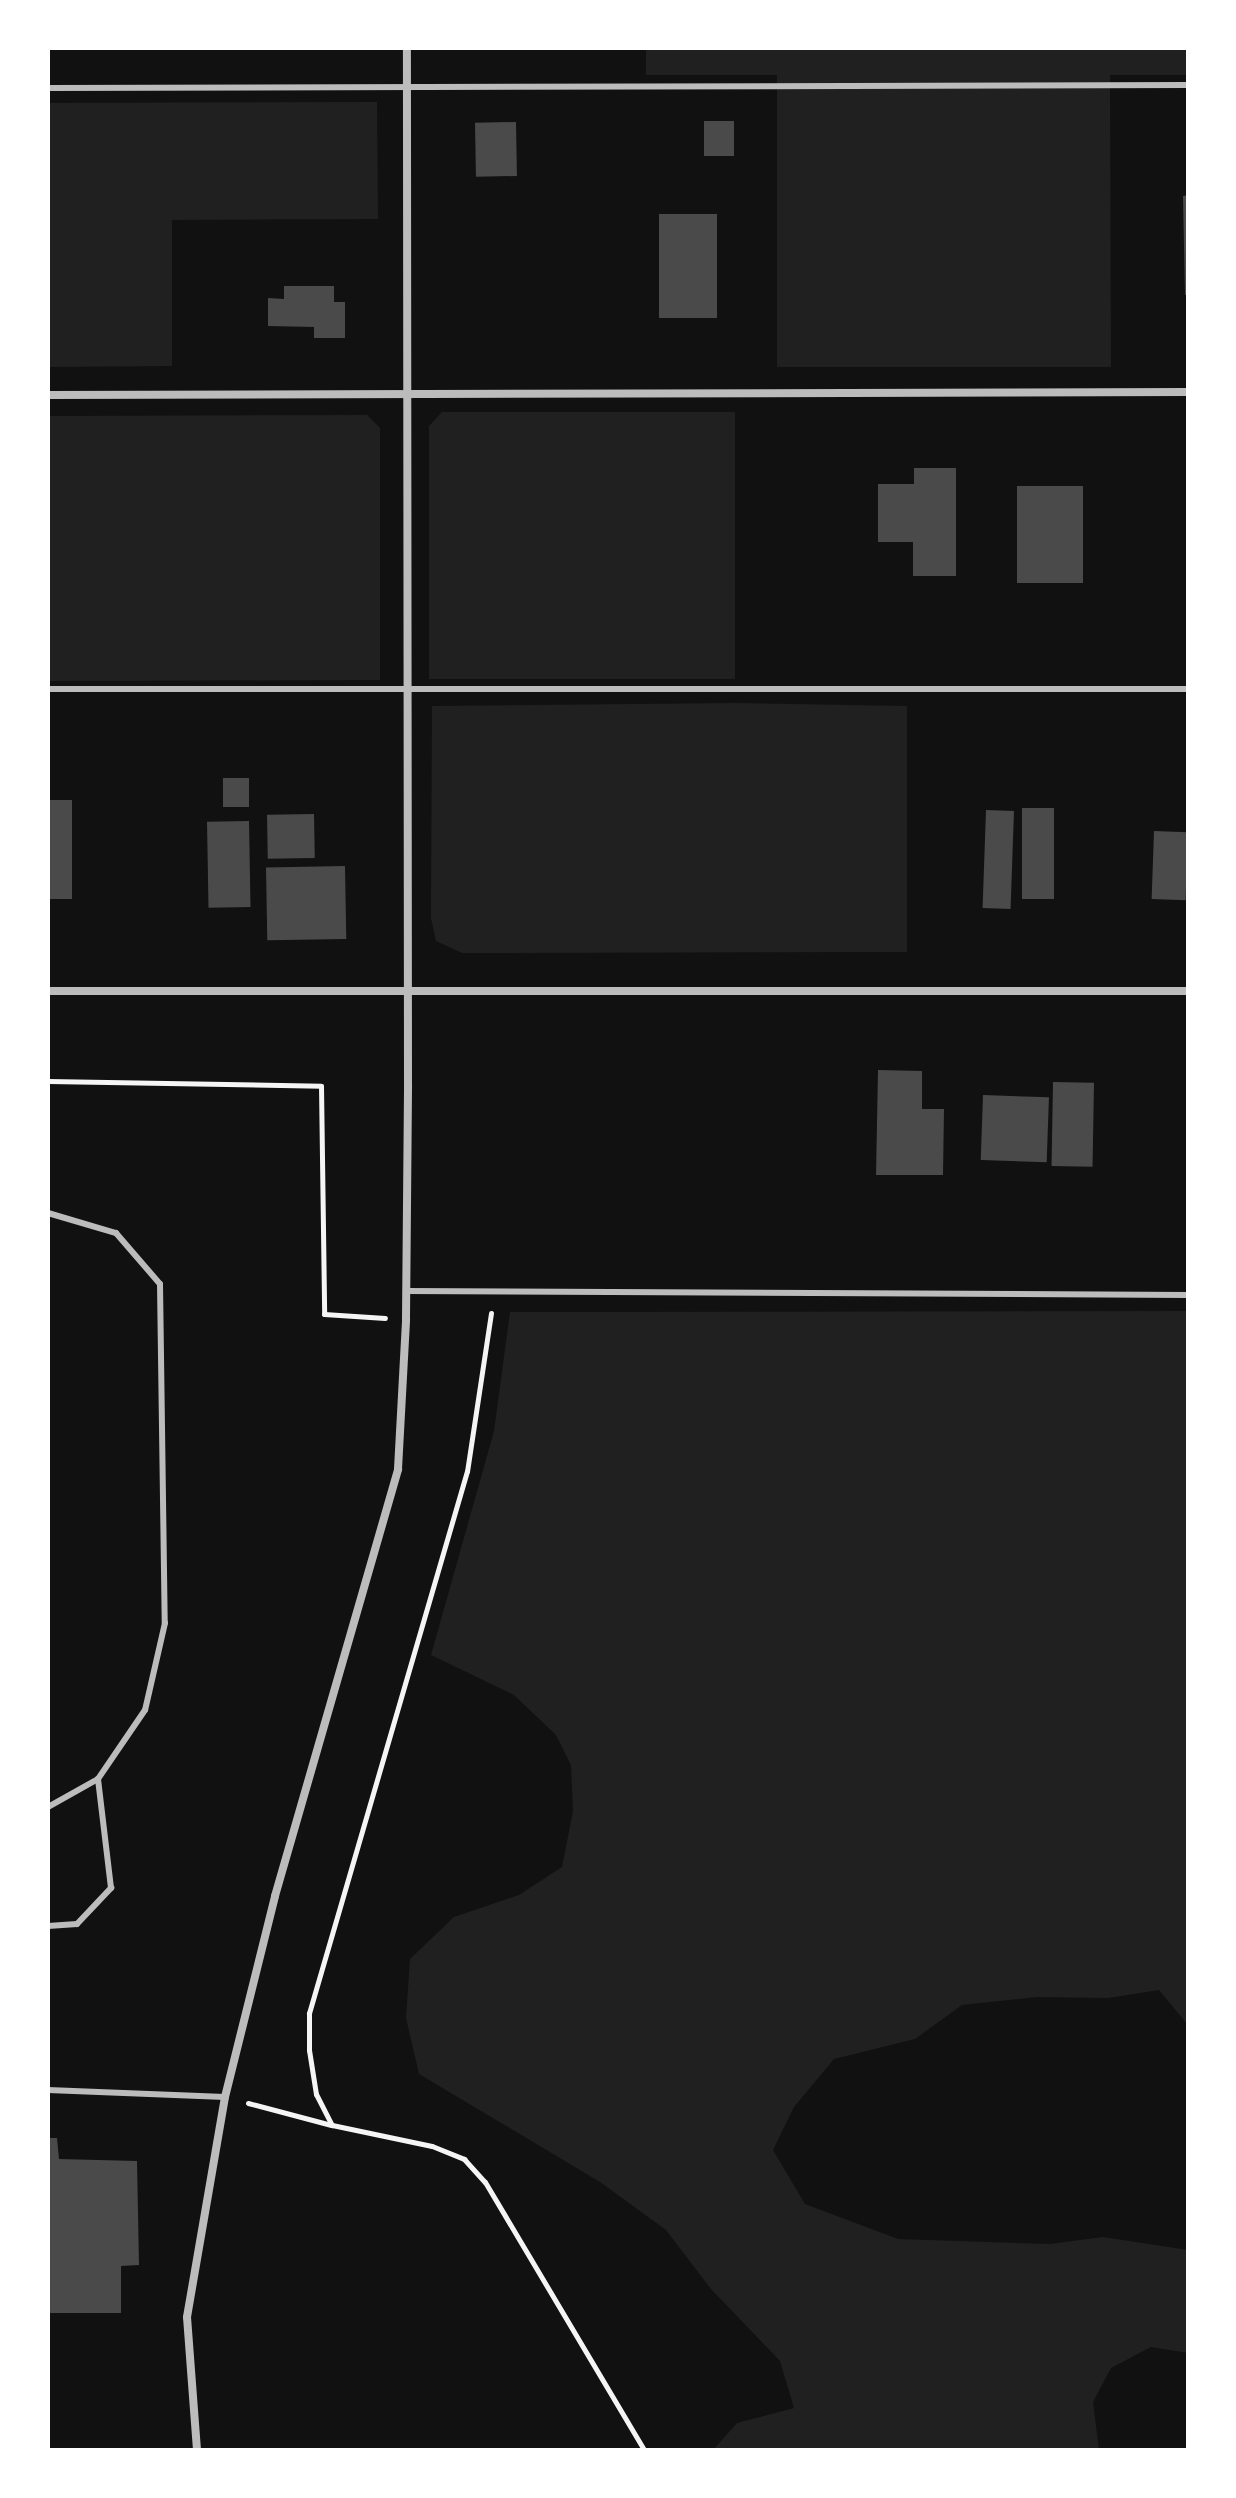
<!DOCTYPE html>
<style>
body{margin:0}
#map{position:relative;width:1236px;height:2498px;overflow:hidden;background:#111;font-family:Bitter,serif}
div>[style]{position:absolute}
.green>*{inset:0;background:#202020}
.building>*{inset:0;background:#4a4a4a;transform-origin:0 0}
.path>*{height:5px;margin:-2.5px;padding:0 2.5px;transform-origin:2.5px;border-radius:2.5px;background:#f5f5f5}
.service>*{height:6px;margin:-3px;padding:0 3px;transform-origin:3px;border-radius:3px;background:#bcbcbc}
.minor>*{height:8px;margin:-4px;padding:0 4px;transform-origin:4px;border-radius:4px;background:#bcbcbc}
span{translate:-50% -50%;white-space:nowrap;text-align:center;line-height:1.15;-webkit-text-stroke:8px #fff;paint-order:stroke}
.frame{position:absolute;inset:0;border:50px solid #fff;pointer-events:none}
</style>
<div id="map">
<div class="green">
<div style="clip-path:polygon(646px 48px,1188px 48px,1188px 75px,1110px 75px,1111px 367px,777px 367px,777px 75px,646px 75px)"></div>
<div style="clip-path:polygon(377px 102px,378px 219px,172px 220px,172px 366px,48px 367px,48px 103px)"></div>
<div style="clip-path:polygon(442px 412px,735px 412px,735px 679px,429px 679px,429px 426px)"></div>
<div style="clip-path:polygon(367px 415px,380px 428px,380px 680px,48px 681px,48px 416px)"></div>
<div style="clip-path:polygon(735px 703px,907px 706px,907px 952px,462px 953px,436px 941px,431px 918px,432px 706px)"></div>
<div style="clip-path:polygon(1188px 1311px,1188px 2025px,1159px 1990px,1108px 1998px,1037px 1997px,962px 2005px,915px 2039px,834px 2059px,794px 2107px,773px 2150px,805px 2204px,898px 2239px,1050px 2244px,1103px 2237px,1188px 2250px,1188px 2353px,1151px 2347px,1111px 2368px,1093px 2402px,1099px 2450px,713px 2450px,737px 2423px,794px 2408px,780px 2361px,711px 2289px,666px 2230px,600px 2182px,419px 2074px,406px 2018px,410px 1959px,454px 1917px,519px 1895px,562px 1867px,573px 1811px,571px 1765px,556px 1735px,514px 1695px,431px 1655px,494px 1431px,510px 1312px)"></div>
</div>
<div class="building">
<div style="left:704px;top:121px;width:30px;height:35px"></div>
<div style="left:516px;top:122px;width:54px;height:41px;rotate:89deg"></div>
<div style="clip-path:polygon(1188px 195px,1188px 295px,1185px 295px,1183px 196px)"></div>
<div style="left:659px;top:214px;width:58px;height:104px"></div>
<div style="clip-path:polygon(284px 286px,334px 286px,334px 302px,345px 302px,345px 338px,314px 338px,314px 327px,268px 326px,268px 298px,284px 299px)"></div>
<div style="clip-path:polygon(914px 468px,956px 468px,956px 576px,913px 576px,913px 542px,878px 542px,878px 484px,914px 484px)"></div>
<div style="left:1017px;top:486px;width:66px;height:97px"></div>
<div style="left:249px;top:778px;width:29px;height:26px;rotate:90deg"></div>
<div style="left:48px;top:800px;width:24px;height:99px"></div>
<div style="left:1022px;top:808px;width:32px;height:91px"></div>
<div style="left:986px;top:810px;width:28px;height:98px;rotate:2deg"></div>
<div style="left:314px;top:814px;width:44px;height:47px;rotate:89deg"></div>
<div style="left:249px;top:821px;width:86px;height:42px;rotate:89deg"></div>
<div style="left:1154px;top:831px;width:34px;height:68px;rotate:2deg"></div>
<div style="left:345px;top:866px;width:73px;height:79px;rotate:89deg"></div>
<div style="clip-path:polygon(878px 1070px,922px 1071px,922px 1109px,944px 1109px,943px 1175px,876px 1175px)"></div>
<div style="left:1053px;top:1082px;width:41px;height:84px;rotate:1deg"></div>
<div style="left:983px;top:1095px;width:66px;height:65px;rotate:2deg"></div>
<div style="clip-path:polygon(48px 2138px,57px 2138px,59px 2159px,137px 2161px,139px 2265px,121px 2266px,121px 2313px,48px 2313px)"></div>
</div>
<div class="path">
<div style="left:48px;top:1081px;width:273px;rotate:1deg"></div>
<div style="left:321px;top:1086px;width:228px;rotate:89.2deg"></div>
<div style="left:324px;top:1314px;width:61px;rotate:3.8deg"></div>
<div style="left:491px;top:1313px;width:160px;rotate:98.6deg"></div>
<div style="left:467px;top:1471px;width:565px;rotate:106.25deg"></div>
<div style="left:309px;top:2013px;width:37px;rotate:90deg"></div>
<div style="left:309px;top:2050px;width:45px;rotate:81deg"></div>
<div style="left:316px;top:2094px;width:35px;rotate:63deg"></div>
<div style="left:332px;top:2125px;width:102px;rotate:11.9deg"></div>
<div style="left:432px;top:2146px;width:35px;rotate:22deg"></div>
<div style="left:464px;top:2159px;width:31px;rotate:48deg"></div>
<div style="left:485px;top:2182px;width:312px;rotate:59.3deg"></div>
<div style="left:248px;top:2103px;width:86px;rotate:14.8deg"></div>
</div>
<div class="service">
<div style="left:48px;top:88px;width:1140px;rotate:-0.15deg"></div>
<div style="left:48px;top:689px;width:1140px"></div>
<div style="left:48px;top:1213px;width:71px;rotate:16.4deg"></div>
<div style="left:116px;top:1233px;width:67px;rotate:49.2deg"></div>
<div style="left:160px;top:1284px;width:339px;rotate:89.2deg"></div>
<div style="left:165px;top:1623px;width:89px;rotate:102.9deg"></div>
<div style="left:145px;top:1710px;width:83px;rotate:124.3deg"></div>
<div style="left:98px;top:1779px;width:57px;rotate:150.8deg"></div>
<div style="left:406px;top:1291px;width:782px;rotate:0.29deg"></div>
<div style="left:48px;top:1926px;width:29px;rotate:-4deg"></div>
<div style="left:77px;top:1924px;width:50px;rotate:-46.6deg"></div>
<div style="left:111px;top:1888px;width:110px;rotate:-96.8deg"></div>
<div style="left:48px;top:2090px;width:177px;rotate:2.3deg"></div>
</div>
<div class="minor">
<div style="left:48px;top:395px;width:1140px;rotate:-0.15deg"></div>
<div style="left:48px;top:991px;width:1140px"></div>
<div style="left:197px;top:2450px;width:133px;rotate:-94.3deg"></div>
<div style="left:187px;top:2317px;width:223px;rotate:-80.2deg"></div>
<div style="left:225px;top:2097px;width:207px;rotate:-76deg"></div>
<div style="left:275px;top:1896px;width:444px;rotate:-73.9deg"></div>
<div style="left:398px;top:1469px;width:150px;rotate:-86.9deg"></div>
<div style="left:406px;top:1319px;width:233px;rotate:-89.5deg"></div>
<div style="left:408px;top:1086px;width:1038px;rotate:-90.06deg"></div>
</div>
<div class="frame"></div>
</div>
